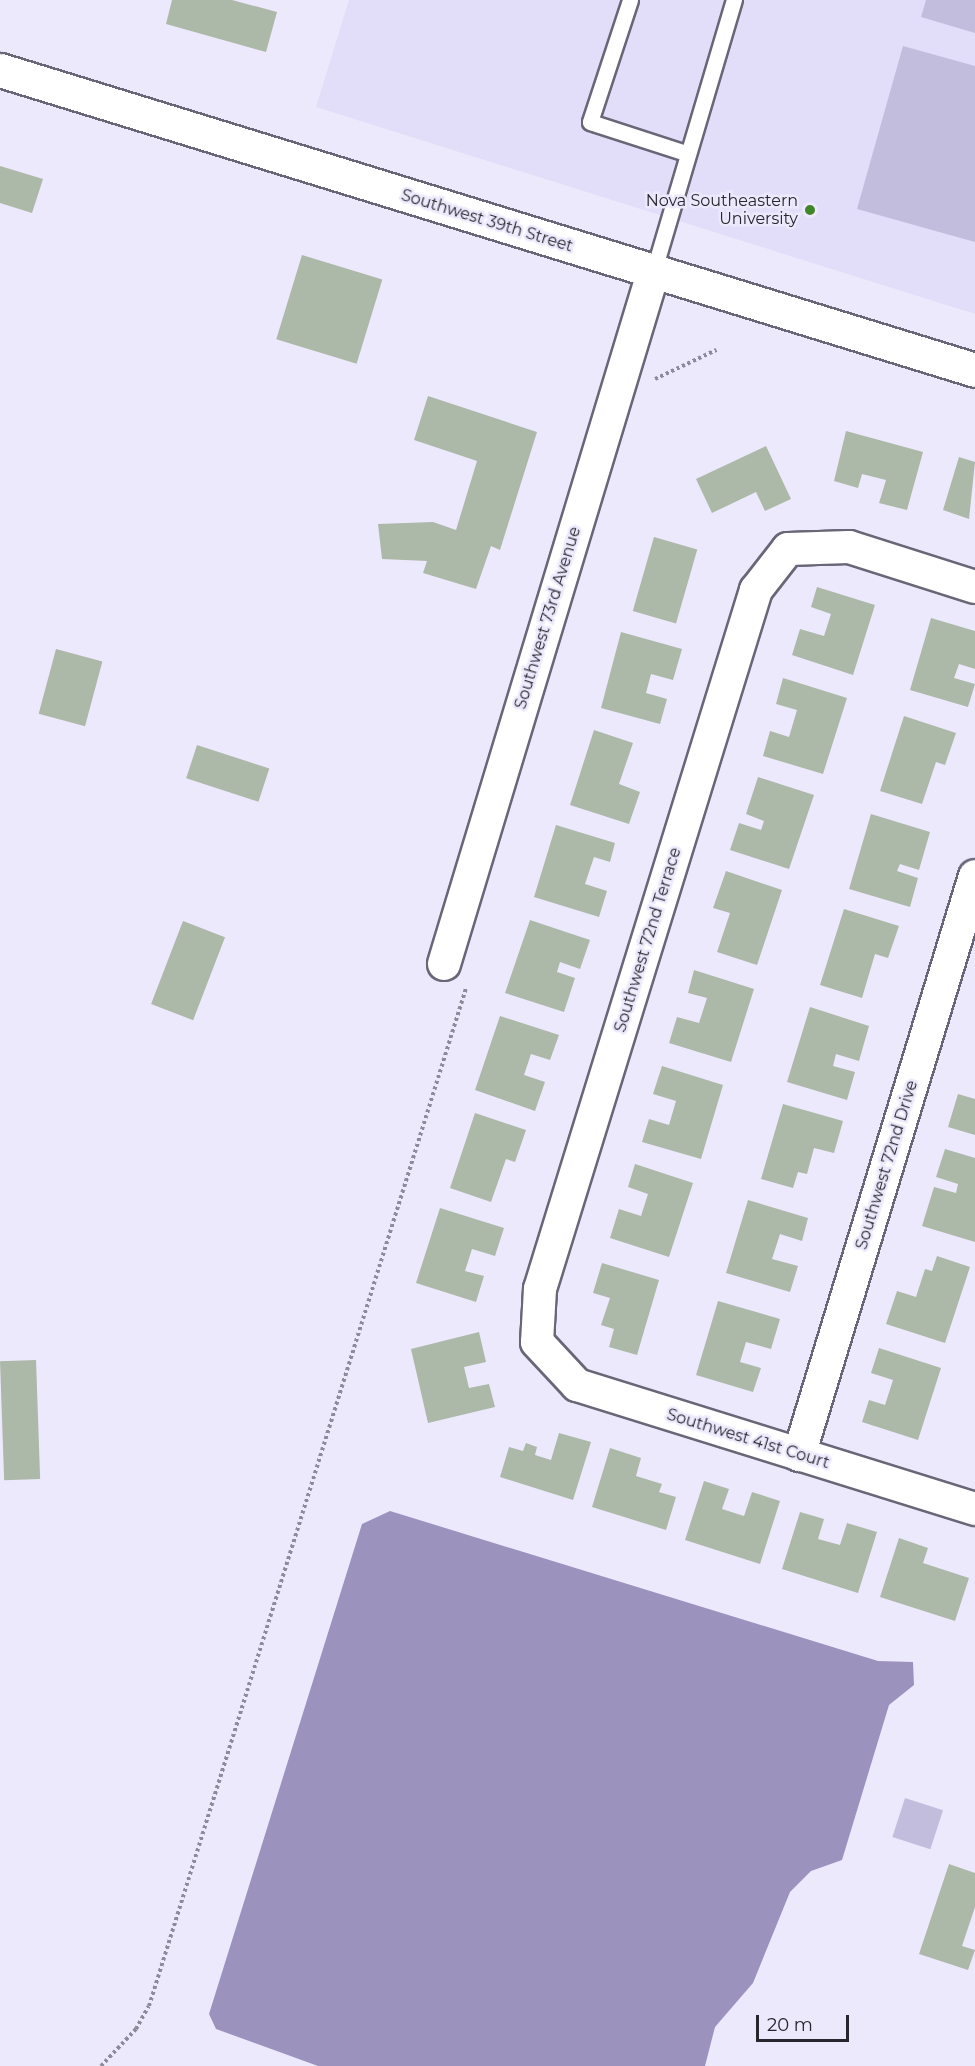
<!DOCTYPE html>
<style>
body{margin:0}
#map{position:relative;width:975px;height:2066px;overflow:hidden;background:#ede9fd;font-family:Montserrat,sans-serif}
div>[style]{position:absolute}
.built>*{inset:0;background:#e2ddf8}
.green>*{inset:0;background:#c3bddd;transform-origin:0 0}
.water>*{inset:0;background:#9c92be}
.building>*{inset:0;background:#acb8a8;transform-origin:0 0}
.path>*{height:4px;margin-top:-2px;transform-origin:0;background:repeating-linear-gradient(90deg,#8d8a99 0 3px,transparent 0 6px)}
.roads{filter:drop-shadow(2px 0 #6a6677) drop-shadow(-2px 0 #6a6677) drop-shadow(0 2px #6a6677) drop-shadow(0 -2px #6a6677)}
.service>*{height:15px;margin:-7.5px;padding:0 7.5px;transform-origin:7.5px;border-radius:7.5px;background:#fff}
.minor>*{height:32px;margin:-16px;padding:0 16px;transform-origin:16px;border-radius:16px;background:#fff}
.tertiary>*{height:33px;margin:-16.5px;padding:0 16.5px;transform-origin:16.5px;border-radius:16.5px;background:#fff}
.dots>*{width:16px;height:16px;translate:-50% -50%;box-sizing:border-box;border:3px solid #ede9fd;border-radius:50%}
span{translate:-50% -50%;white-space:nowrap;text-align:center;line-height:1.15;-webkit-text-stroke:5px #ede9fd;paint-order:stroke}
.poi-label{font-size:16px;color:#27252d}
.right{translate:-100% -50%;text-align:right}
.street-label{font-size:16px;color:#27252d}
.scale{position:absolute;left:756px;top:2015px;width:93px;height:27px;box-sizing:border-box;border:3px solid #27252d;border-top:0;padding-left:8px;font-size:18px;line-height:21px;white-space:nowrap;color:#27252d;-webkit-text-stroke:4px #ede9fd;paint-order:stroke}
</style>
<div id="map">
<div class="built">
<div style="clip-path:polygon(349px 0,975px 0,975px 314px,316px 107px)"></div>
</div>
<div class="green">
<div style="clip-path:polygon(926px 0,975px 0,975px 33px,921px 17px)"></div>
<div style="clip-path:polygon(903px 46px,975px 66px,975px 242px,857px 209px)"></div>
<div style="left:905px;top:1798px;width:40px;height:41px;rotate:18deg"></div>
</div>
<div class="water">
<div style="clip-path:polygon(390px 1511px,878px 1661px,913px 1662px,914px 1685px,889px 1705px,842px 1860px,811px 1871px,790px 1892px,753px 1983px,715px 2027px,705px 2066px,318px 2066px,216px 2029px,209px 2014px,362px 1524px)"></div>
</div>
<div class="building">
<div style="clip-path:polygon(172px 0,232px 0,277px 12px,266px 52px,166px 24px)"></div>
<div style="clip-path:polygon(0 166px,43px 179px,32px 213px,0 203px)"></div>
<div style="left:302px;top:255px;width:84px;height:88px;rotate:17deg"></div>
<div style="clip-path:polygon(428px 396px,537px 432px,500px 550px,491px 546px,476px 589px,423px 573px,427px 561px,382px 559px,378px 524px,433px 522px,456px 530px,477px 461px,414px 440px)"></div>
<div style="clip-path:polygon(846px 431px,923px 452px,907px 510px,879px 503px,886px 480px,862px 474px,858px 488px,834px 481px)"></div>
<div style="clip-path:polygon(766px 446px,791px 499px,765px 511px,756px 492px,712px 513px,696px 479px)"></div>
<div style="clip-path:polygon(959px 457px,975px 462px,969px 519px,943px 510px)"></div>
<div style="left:654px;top:537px;width:45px;height:77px;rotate:16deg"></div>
<div style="clip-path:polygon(817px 587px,875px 605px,853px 675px,792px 655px,800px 629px,824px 636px,831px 614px,811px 607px)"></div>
<div style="clip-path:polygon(931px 618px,975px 631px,975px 669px,959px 664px,954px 678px,975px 684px,968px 707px,910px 690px)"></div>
<div style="clip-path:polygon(621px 632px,682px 649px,673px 680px,651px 674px,646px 693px,667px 699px,660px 724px,601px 708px)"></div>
<div style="left:56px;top:649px;width:48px;height:67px;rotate:15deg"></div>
<div style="clip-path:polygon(783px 678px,847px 698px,823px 774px,763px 756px,770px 731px,789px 737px,797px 710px,776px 704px)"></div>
<div style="clip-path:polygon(904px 716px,956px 733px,945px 765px,936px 762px,922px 804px,880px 791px)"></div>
<div style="clip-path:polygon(594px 730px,633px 743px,619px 784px,640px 792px,629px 824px,570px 805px)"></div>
<div style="left:197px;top:745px;width:76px;height:35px;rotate:18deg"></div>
<div style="clip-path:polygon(758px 777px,814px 795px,789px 869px,730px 850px,739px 823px,761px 830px,764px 821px,746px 814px)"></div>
<div style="clip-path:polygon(871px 814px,930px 832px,919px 870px,900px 864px,897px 871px,918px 878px,910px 907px,849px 889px)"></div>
<div style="clip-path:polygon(556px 825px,615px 843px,610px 862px,594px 857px,585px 884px,607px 891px,599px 917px,534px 897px)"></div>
<div style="clip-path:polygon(726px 871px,782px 890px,757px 965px,717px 952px,730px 913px,713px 908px)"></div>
<div style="clip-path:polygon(844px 909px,899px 926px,888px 958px,875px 954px,862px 998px,820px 985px)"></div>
<div style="clip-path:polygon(530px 920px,590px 940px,580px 969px,560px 962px,557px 972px,575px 978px,564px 1012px,505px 993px)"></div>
<div style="left:183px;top:921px;width:45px;height:89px;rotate:21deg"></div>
<div style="clip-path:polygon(694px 970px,754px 989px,731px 1062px,669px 1043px,677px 1017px,699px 1023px,707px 998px,688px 993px)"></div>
<div style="clip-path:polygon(810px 1007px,869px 1026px,859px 1061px,836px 1054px,833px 1066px,855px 1072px,847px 1100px,787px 1082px)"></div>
<div style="clip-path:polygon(500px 1016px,559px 1035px,550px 1060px,531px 1054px,524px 1075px,545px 1082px,535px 1111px,475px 1090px)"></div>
<div style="clip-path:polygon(662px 1066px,723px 1085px,701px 1159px,642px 1142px,649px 1119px,669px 1125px,676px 1101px,653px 1094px)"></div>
<div style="clip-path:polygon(958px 1094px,975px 1099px,975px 1135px,948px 1127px)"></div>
<div style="clip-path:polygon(783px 1104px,843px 1121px,834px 1153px,814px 1148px,807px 1174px,798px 1172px,793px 1188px,761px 1179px)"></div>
<div style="clip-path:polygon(475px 1113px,526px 1130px,515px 1162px,506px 1159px,491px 1202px,450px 1188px)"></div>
<div style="clip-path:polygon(945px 1149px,975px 1158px,975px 1242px,922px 1226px,934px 1187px,956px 1193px,958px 1184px,936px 1177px)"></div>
<div style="clip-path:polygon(635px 1164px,693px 1183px,669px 1257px,610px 1238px,619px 1209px,641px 1216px,648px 1194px,628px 1187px)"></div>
<div style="clip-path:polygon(748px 1200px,808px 1218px,802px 1241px,780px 1234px,772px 1259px,798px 1266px,790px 1292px,726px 1273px)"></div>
<div style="clip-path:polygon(440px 1208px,504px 1228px,495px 1256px,472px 1249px,465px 1271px,484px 1276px,476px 1302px,416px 1283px)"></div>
<div style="clip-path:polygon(937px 1256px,970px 1267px,945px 1343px,886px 1324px,897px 1291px,916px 1297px,925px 1269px,932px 1271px)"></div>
<div style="clip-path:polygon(602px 1263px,659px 1280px,637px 1355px,609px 1347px,614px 1329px,601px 1325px,610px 1298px,593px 1293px)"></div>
<div style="clip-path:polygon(718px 1301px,780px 1319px,771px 1349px,746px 1342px,740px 1362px,761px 1368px,753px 1392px,696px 1375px)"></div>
<div style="clip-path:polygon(479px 1332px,486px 1362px,464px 1367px,469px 1388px,489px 1384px,495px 1407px,428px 1423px,411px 1349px)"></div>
<div style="clip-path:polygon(879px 1348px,941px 1368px,918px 1440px,862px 1422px,869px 1400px,885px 1405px,893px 1380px,871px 1373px)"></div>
<div style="left:36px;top:1360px;width:119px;height:36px;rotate:88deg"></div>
<div style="clip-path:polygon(559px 1433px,591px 1442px,573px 1500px,500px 1477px,509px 1447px,523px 1451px,526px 1443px,537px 1447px,535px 1455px,551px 1460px)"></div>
<div style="clip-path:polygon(610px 1448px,641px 1458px,636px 1476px,662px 1484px,659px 1492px,676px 1497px,666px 1530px,592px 1507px)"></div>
<div style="clip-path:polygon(704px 1481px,729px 1489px,722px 1509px,744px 1516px,752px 1492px,780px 1501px,760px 1564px,685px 1540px)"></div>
<div style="clip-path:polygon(800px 1512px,824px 1519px,818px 1539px,840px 1545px,847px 1523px,877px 1532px,858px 1593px,782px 1569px)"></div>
<div style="clip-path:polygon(899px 1538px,928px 1548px,923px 1563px,969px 1578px,955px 1621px,880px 1597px)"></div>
<div style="clip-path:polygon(949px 1864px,975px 1873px,975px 1907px,962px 1946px,975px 1950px,968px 1970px,919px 1954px)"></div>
</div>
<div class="path">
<div style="left:655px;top:379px;width:68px;rotate:-25.4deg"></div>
<div style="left:101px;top:2066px;width:51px;rotate:-46.6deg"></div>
<div style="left:136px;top:2029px;width:26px;rotate:-61deg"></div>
<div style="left:149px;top:2006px;width:1066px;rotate:-72.7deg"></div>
</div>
<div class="roads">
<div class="service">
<div style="left:630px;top:0;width:128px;rotate:108.2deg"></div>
<div style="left:590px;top:122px;width:101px;rotate:17.9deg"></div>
<div style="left:653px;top:273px;width:285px;rotate:-73.5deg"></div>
</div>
<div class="minor">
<div style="left:975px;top:587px;width:132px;rotate:-162.4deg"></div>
<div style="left:849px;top:547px;width:61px;rotate:178.1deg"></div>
<div style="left:788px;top:549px;width:52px;rotate:128deg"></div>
<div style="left:756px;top:590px;width:732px;rotate:107.17deg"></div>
<div style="left:540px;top:1289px;width:53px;rotate:93.2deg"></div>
<div style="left:537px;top:1342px;width:59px;rotate:47.1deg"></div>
<div style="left:577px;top:1385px;width:417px;rotate:17.3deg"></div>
<div style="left:444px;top:964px;width:722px;rotate:-73.17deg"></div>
<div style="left:799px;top:1455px;width:605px;rotate:-73.09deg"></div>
</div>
<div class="tertiary">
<div style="left:0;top:70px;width:1020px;rotate:17.1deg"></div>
</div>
</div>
<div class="dots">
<div style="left:810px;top:210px;background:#418529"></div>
</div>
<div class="poi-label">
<span class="right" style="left:798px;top:210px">Nova Southeastern<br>University</span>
</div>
<div class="street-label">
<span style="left:487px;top:221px;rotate:17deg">Southwest 39th Street</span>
<span style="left:548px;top:618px;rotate:-73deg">Southwest 73rd Avenue</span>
<span style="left:648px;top:940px;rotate:-73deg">Southwest 72nd Terrace</span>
<span style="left:887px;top:1165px;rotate:-73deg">Southwest 72nd Drive</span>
<span style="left:748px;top:1439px;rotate:17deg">Southwest 41st Court</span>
</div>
<div class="scale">20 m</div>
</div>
